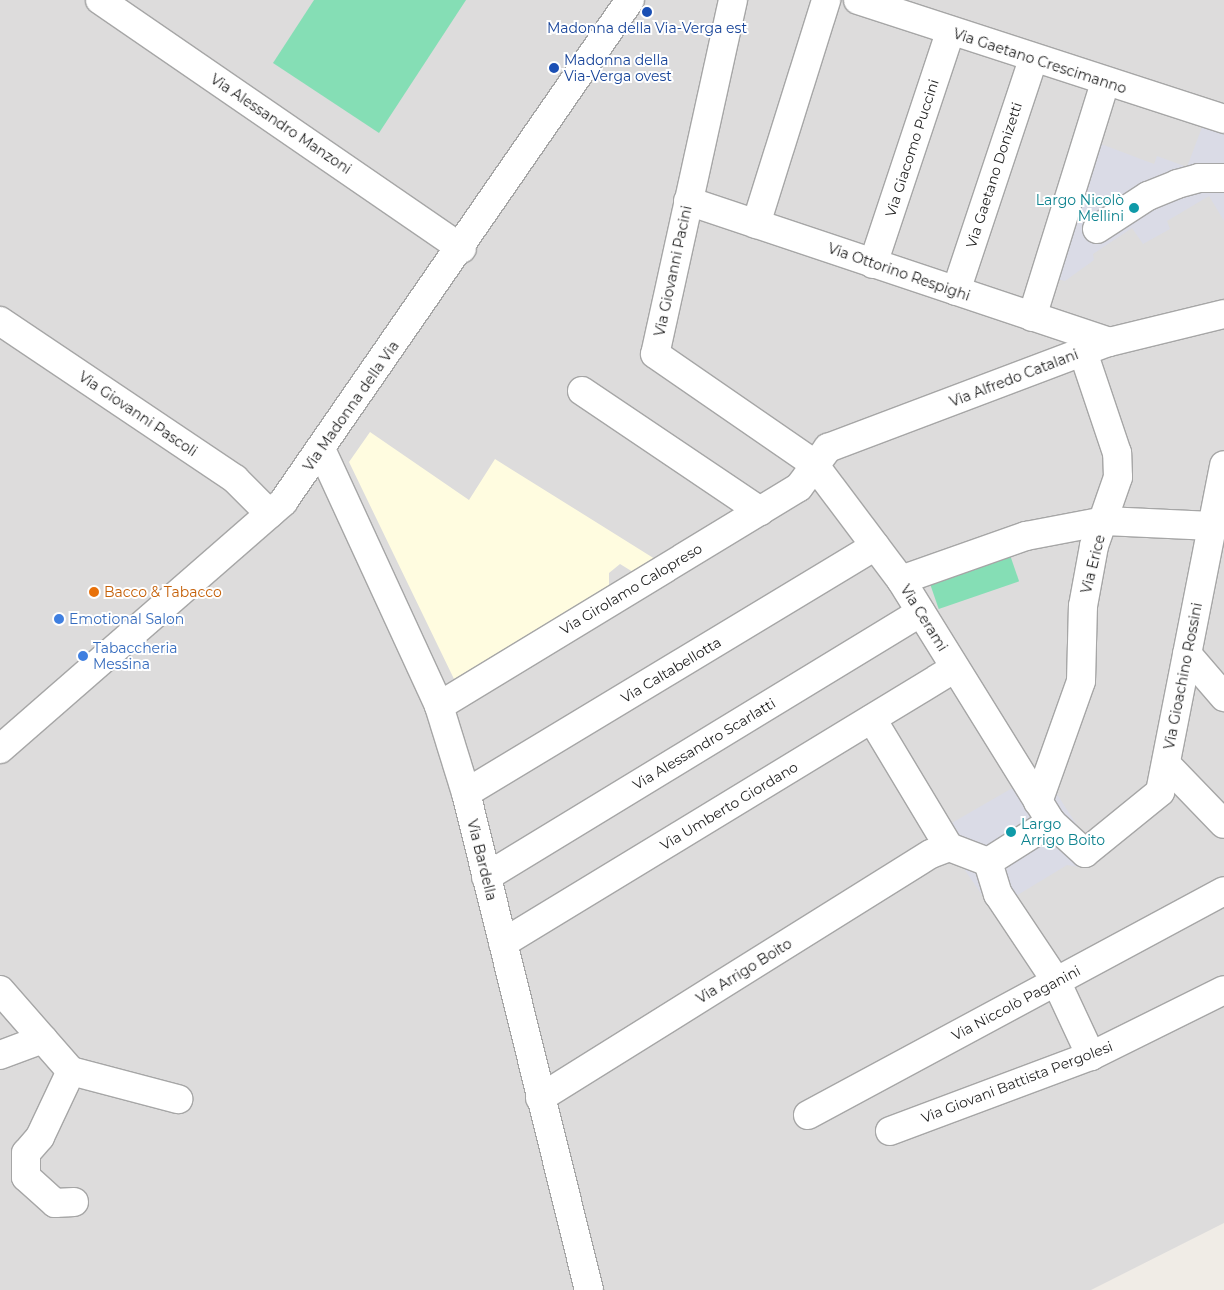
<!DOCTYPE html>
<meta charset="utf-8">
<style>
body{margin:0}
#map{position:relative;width:1224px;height:1290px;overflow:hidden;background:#f0ece6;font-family:Montserrat,sans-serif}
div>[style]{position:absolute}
.residential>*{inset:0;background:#dddcdc}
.education>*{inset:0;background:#fffce0}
.pitch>*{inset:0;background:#85deb5;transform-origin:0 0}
.plaza>*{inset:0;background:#dadbe6}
.roads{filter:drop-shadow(1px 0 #a6a6a6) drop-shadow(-1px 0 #a6a6a6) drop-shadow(0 1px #a6a6a6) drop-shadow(0 -1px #a6a6a6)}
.minor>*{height:28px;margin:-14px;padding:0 14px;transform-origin:14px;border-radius:14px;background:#fff}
.dots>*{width:14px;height:14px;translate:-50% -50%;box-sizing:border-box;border:2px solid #fff;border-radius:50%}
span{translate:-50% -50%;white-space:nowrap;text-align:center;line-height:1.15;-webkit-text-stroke:4px #fff;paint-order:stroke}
.transit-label{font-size:14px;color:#164399}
.left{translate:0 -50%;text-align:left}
.street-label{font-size:14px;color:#1f1f1f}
.culture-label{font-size:14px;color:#0d838f}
.right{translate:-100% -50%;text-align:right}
.food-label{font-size:14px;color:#c56008}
.shop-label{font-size:14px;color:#366cbe}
</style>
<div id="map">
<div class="residential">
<div style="clip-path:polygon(0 0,1224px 0,1224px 1223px,1091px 1290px,0 1290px)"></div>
</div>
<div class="education">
<div style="clip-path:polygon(370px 432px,469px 500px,495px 459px,655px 559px,633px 572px,620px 564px,609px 573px,609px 587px,454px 679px,349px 462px)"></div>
</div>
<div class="pitch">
<div style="clip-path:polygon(314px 0,466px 0,379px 133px,273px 63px)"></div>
<div style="left:1009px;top:552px;width:31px;height:85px;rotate:71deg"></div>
</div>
<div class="plaza">
<div style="clip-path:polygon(1207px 114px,1224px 119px,1224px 221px,1209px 196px,1167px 221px,1170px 229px,1143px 244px,1132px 228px,1093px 254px,1094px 260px,1065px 281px,1057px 279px,1101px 144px,1154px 164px,1157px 156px,1187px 167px)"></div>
<div style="clip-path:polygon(1042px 771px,1084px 836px,1085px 868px,1067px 865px,1016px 896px,982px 895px,949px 847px,950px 824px)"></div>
</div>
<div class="roads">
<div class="minor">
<div style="left:100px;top:0;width:439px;rotate:34.5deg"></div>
<div style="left:733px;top:0;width:362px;rotate:102.4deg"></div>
<div style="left:655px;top:354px;width:192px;rotate:34.6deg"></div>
<div style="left:813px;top:463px;width:146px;rotate:53.1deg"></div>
<div style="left:901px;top:580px;width:285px;rotate:58.2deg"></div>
<div style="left:1051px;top:822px;width:46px;rotate:42.4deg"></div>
<div style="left:1085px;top:853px;width:97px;rotate:-39.1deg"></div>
<div style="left:1160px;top:792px;width:333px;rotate:-78.9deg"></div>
<div style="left:858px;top:0;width:385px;rotate:18deg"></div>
<div style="left:688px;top:201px;width:444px;rotate:18.5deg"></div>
<div style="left:756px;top:224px;width:235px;rotate:-72.6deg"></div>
<div style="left:1097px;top:229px;width:61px;rotate:-32.9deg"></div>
<div style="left:1148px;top:196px;width:31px;rotate:-22deg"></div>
<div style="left:1177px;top:184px;width:23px;rotate:-15deg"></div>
<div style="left:1199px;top:178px;width:25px"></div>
<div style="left:873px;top:264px;width:244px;rotate:-71.6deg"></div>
<div style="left:956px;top:291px;width:244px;rotate:-71.6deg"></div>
<div style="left:1032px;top:317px;width:246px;rotate:-72.7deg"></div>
<div style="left:0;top:321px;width:283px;rotate:33.9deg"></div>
<div style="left:235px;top:479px;width:49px;rotate:45deg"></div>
<div style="left:582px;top:391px;width:215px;rotate:34deg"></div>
<div style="left:321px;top:449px;width:283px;rotate:65.3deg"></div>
<div style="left:439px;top:706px;width:91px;rotate:72.8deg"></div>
<div style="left:466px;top:793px;width:512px;rotate:76.1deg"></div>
<div style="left:901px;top:580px;width:133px;rotate:-19.4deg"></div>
<div style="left:1026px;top:536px;width:80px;rotate:-10.8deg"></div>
<div style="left:1105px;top:521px;width:107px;rotate:2.7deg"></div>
<div style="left:1187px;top:654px;width:57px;rotate:49.3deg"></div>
<div style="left:439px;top:706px;width:421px;rotate:-31.3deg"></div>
<div style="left:799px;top:487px;width:49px;rotate:-53.4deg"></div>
<div style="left:828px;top:448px;width:300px;rotate:-20.7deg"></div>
<div style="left:1109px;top:342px;width:118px;rotate:-13.7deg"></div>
<div style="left:872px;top:719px;width:149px;rotate:59deg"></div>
<div style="left:0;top:749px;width:376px;rotate:-41.1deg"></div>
<div style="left:283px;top:502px;width:610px;rotate:-55.35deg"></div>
<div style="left:1166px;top:764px;width:83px;rotate:46deg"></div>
<div style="left:466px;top:793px;width:478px;rotate:-31.1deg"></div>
<div style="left:1038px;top:802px;width:128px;rotate:-70.4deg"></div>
<div style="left:1081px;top:681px;width:75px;rotate:-88.5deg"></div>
<div style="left:1083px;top:606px;width:61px;rotate:-79.6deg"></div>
<div style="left:1094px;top:546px;width:73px;rotate:-70.8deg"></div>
<div style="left:1118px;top:477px;width:24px;rotate:-92deg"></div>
<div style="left:1117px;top:453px;width:107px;rotate:-108.6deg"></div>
<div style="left:949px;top:847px;width:42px;rotate:21deg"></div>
<div style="left:988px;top:862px;width:75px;rotate:-32.4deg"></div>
<div style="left:988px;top:862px;width:34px;rotate:73deg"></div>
<div style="left:998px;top:894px;width:105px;rotate:56.3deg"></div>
<div style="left:1056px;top:981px;width:83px;rotate:65deg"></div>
<div style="left:486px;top:877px;width:509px;rotate:-31.35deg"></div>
<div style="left:503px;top:943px;width:529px;rotate:-31.32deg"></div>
<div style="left:0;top:990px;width:108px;rotate:48.8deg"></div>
<div style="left:71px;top:1071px;width:111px;rotate:14.7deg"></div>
<div style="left:0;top:1055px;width:46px;rotate:-20.4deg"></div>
<div style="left:71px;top:1071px;width:73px;rotate:115.2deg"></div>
<div style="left:40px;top:1137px;width:21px;rotate:131deg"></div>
<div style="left:26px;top:1153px;width:24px;rotate:90deg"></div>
<div style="left:26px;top:1177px;width:39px;rotate:42deg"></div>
<div style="left:55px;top:1203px;width:19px;rotate:-3deg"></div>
<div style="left:540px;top:1098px;width:461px;rotate:-32deg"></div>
<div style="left:931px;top:854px;width:19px;rotate:-21deg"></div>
<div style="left:808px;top:1115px;width:472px;rotate:-28.3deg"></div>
<div style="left:890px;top:1131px;width:215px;rotate:-20.5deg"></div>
<div style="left:1091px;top:1056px;width:148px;rotate:-26.4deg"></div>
</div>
</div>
<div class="dots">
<div style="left:647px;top:12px;background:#1a4fb4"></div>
<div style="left:554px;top:68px;background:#1a4fb4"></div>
<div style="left:1134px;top:208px;background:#0f9aa8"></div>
<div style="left:94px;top:592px;background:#e8710a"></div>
<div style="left:59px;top:619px;background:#3f7fe0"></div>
<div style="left:83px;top:656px;background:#3f7fe0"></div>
<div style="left:1011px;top:832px;background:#0f9aa8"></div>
</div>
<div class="transit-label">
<span style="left:647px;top:28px">Madonna della Via-Verga est</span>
<span class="left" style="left:564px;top:68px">Madonna della<br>Via-Verga ovest</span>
</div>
<div class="street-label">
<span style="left:1040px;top:61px;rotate:18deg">Via Gaetano Crescimanno</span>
<span style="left:281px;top:124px;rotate:34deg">Via Alessandro Manzoni</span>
<span style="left:912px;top:148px;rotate:-72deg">Via Giacomo Puccini</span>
<span style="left:994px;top:175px;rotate:-72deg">Via Gaetano Donizetti</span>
<span style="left:673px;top:271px;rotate:-78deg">Via Giovanni Pacini</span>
<span style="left:899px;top:272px;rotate:19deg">Via Ottorino Respighi</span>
<span style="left:1014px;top:378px;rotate:-21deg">Via Alfredo Catalani</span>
<span style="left:351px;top:406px;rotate:-55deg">Via Madonna della Via</span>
<span style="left:138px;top:414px;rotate:34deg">Via Giovanni Pascoli</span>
<span style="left:1093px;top:564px;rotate:-76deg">Via Erice</span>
<span style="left:631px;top:589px;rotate:-31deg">Via Girolamo Calopreso</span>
<span style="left:924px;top:618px;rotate:58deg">Via Cerami</span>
<span style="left:671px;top:670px;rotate:-31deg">Via Caltabellotta</span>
<span style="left:1183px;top:676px;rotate:-79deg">Via Gioachino Rossini</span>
<span style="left:704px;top:744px;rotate:-31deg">Via Alessandro Scarlatti</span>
<span style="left:729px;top:806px;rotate:-31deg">Via Umberto Giordano</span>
<span style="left:482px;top:860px;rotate:76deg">Via Bardella</span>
<span style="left:744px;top:971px;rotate:-32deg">Via Arrigo Boito</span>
<span style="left:1016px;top:1003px;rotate:-28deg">Via Niccolò Paganini</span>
<span style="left:1017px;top:1082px;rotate:-21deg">Via Giovani Battista Pergolesi</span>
</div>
<div class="culture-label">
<span class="right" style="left:1124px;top:208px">Largo Nicolò<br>Mellini</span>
<span class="left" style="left:1021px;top:832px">Largo<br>Arrigo Boito</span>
</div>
<div class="food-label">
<span class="left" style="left:104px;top:592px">Bacco &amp; Tabacco</span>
</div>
<div class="shop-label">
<span class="left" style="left:69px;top:619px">Emotional Salon</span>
<span class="left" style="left:93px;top:656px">Tabaccheria<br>Messina</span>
</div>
</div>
